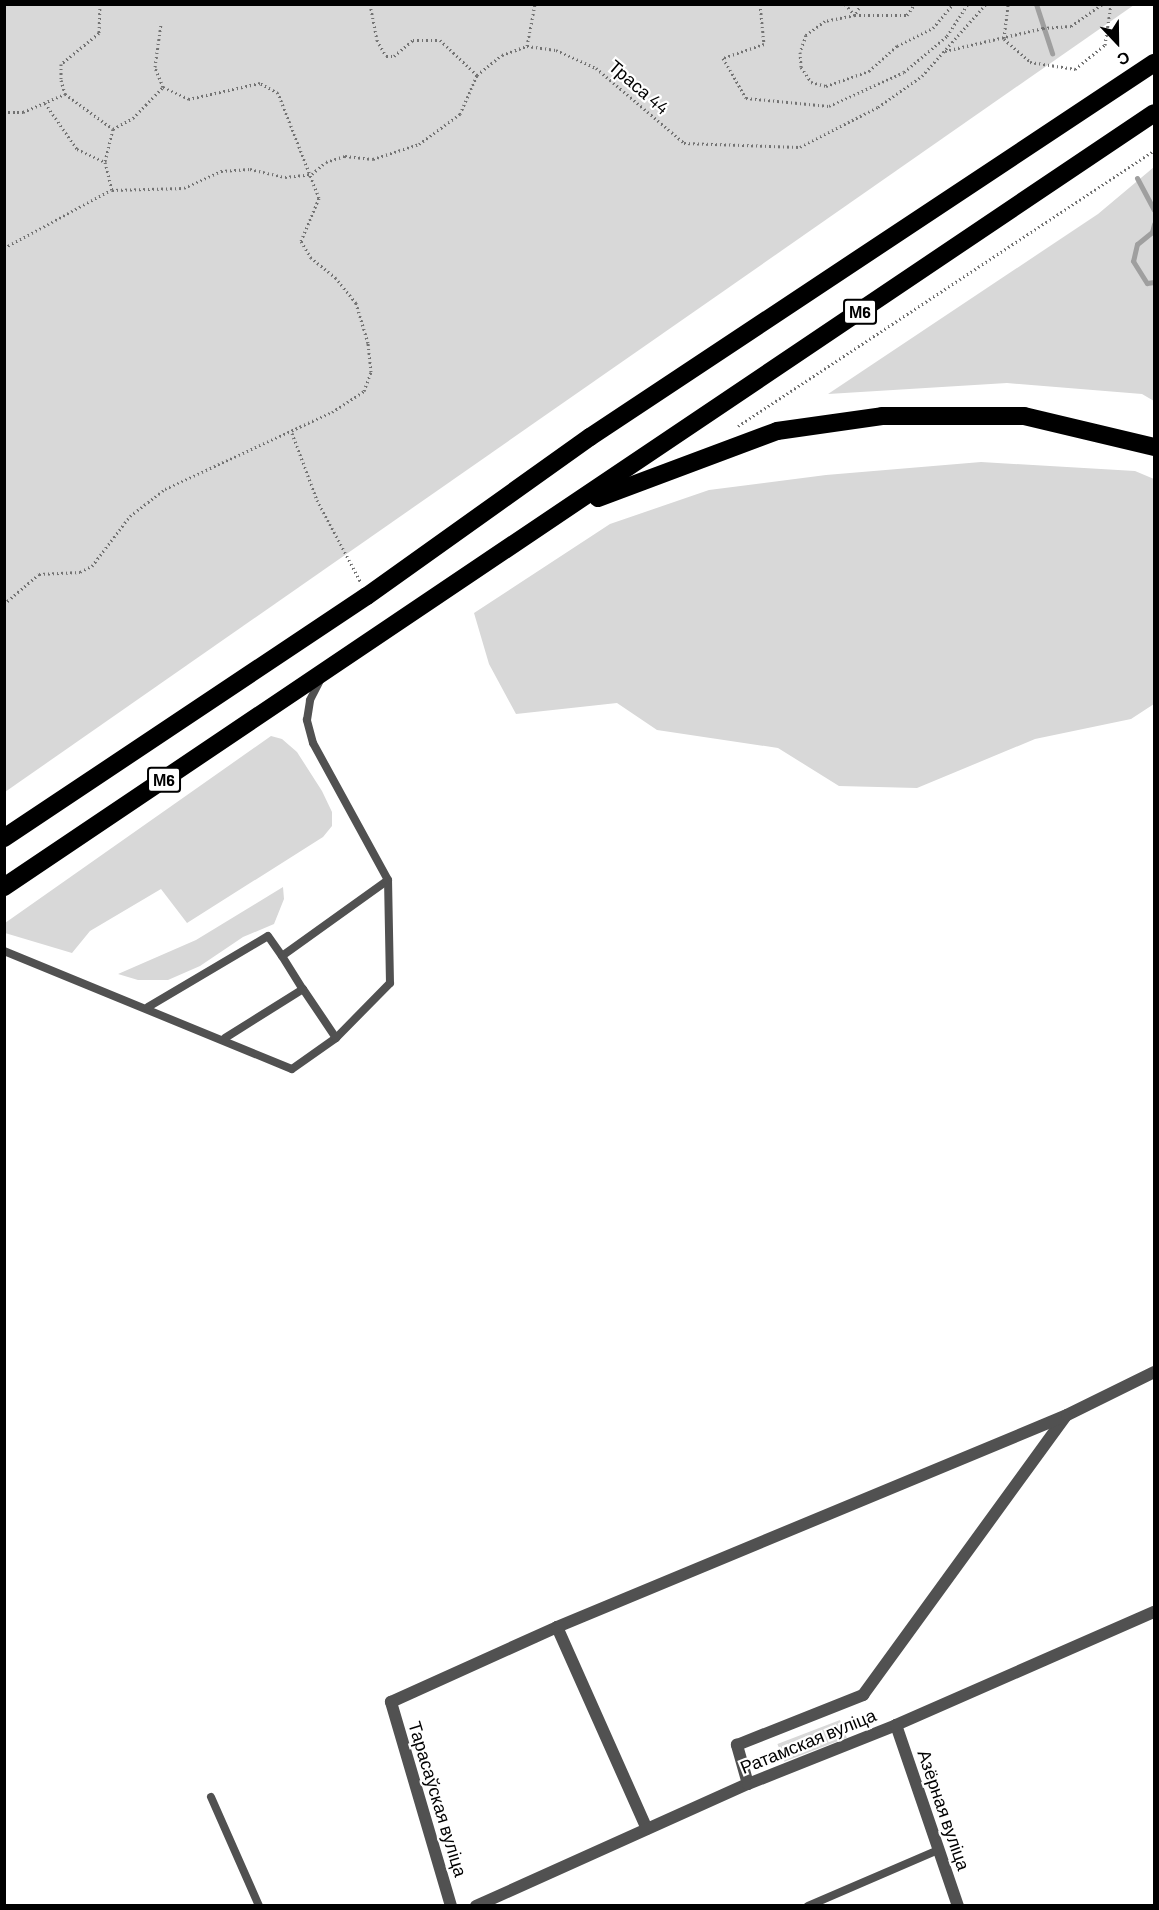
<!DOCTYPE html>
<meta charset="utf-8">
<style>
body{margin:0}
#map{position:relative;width:1159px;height:1910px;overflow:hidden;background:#fff;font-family:Barlow,sans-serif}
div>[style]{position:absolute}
.green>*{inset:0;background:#d8d8d8;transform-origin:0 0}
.stream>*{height:5px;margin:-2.5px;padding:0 2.5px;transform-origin:2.5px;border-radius:2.5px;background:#9f9f9f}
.path>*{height:3px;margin-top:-1.5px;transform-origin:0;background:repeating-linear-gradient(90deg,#737373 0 1.5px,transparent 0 4.5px)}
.lane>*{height:8px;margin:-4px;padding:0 4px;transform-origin:4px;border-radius:4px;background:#515151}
.street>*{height:12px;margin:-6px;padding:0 6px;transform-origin:6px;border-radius:6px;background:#515151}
.highway>*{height:18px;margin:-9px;padding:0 9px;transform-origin:9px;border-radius:9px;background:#000}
span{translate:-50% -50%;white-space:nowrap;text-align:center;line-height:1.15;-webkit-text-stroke:4.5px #fff;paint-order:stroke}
.shield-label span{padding:2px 4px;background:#fff;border:2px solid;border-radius:4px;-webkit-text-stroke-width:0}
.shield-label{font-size:16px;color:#000;font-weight:700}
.street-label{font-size:18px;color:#000}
.frame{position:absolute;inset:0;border:6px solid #000;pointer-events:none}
.north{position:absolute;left:1087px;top:12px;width:60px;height:60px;-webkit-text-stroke:4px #fff;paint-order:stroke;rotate:158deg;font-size:16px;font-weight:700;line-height:24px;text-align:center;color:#000}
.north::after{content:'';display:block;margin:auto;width:21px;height:27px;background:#000;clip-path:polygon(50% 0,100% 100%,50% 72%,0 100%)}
</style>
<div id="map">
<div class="green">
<div style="clip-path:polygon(5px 4px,1134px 4px,1134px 5px,5px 792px)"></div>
<div style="clip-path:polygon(1154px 167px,1154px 401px,1142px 394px,1007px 383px,828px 394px,1098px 214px)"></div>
<div style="clip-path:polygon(981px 462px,1135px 471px,1154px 479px,1154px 704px,1131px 719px,1035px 739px,917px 788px,839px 786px,778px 748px,657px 730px,617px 703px,516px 714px,489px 664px,474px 613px,610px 524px,709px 490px,826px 475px)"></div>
<div style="clip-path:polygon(271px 736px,282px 739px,297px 752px,322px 791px,332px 812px,332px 826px,323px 837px,187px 923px,161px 889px,90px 931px,72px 953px,5px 933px,5px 923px)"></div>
<div style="clip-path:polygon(283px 887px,284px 899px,274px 924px,243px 937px,200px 966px,168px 980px,138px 980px,118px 974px,196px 940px)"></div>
<div style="left:840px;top:1720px;width:19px;height:67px;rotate:69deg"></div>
</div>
<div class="stream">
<div style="left:1036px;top:4px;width:52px;rotate:71.9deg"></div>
<div style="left:1137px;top:178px;width:36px;rotate:62deg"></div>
<div style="left:1154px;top:224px;width:8px;rotate:104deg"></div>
<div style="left:1152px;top:232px;width:19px;rotate:141deg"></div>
<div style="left:1137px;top:244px;width:17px;rotate:103deg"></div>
<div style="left:1133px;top:261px;width:26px;rotate:58deg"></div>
<div style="left:1147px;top:283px;width:7px;rotate:-8deg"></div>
</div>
<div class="path">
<div style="left:100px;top:4px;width:29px;rotate:92deg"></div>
<div style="left:99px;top:33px;width:49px;rotate:140.8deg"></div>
<div style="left:61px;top:64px;width:16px;rotate:90deg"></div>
<div style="left:61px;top:80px;width:15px;rotate:74deg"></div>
<div style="left:65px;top:94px;width:59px;rotate:36.1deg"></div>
<div style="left:113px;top:129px;width:34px;rotate:104deg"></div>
<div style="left:105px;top:162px;width:29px;rotate:76deg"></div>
<div style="left:112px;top:190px;width:72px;rotate:-1.6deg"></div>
<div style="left:184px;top:188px;width:41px;rotate:-24.7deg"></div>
<div style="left:221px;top:171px;width:29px;rotate:-4deg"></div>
<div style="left:250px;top:169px;width:36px;rotate:13deg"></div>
<div style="left:285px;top:177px;width:27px;rotate:-6deg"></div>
<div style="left:312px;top:174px;width:18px;rotate:-41deg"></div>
<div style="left:326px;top:162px;width:20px;rotate:-18deg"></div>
<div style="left:345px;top:156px;width:28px;rotate:6deg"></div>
<div style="left:373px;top:159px;width:48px;rotate:-18.1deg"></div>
<div style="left:419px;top:144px;width:51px;rotate:-36.2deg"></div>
<div style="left:460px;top:114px;width:43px;rotate:-66.4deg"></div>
<div style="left:477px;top:75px;width:32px;rotate:-39deg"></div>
<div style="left:502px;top:55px;width:27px;rotate:-20deg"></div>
<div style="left:527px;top:46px;width:29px;rotate:8deg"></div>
<div style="left:556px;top:50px;width:44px;rotate:24.2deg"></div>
<div style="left:596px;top:68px;width:116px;rotate:40.4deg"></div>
<div style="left:684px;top:143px;width:116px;rotate:2deg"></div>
<div style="left:800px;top:147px;width:88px;rotate:-27.1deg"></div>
<div style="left:878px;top:107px;width:54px;rotate:-35.2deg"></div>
<div style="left:922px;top:76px;width:96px;rotate:-48.4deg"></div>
<div style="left:370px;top:4px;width:37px;rotate:79deg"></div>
<div style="left:377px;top:40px;width:18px;rotate:61deg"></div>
<div style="left:386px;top:56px;width:8px"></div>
<div style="left:394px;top:56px;width:25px;rotate:-40deg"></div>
<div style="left:413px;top:40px;width:27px"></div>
<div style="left:440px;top:40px;width:51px;rotate:43.4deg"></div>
<div style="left:760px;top:4px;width:40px;rotate:84.3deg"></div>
<div style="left:764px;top:44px;width:43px;rotate:161.1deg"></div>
<div style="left:723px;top:58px;width:46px;rotate:60.1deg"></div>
<div style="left:746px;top:98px;width:83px;rotate:5.5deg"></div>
<div style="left:829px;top:106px;width:82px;rotate:-24.4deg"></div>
<div style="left:904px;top:72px;width:56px;rotate:-39.9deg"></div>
<div style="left:947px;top:36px;width:38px;rotate:-57deg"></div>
<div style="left:845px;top:4px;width:15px;rotate:48deg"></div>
<div style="left:855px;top:15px;width:52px"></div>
<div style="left:907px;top:15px;width:14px;rotate:-54deg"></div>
<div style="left:861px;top:4px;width:13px;rotate:119deg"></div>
<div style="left:855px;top:15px;width:31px;rotate:169deg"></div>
<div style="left:825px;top:21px;width:24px;rotate:144deg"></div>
<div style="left:806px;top:35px;width:18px;rotate:109deg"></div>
<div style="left:800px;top:52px;width:15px;rotate:86deg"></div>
<div style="left:801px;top:67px;width:18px;rotate:56deg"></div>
<div style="left:811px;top:82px;width:16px;rotate:15deg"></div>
<div style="left:826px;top:86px;width:46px;rotate:-19.2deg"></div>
<div style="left:869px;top:71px;width:38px;rotate:-42deg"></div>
<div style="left:897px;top:46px;width:40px;rotate:-26.6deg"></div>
<div style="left:933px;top:28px;width:31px;rotate:-50deg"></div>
<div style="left:1004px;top:38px;width:34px;rotate:-83deg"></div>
<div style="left:1004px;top:39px;width:35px;rotate:41deg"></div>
<div style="left:1030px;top:62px;width:46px;rotate:8.8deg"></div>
<div style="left:1075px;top:69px;width:38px;rotate:-39deg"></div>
<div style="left:1105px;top:45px;width:41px;rotate:-81.7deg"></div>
<div style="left:527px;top:46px;width:43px;rotate:-79.2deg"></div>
<div style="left:945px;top:51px;width:101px;rotate:-13.2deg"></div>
<div style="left:1043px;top:28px;width:28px;rotate:-4deg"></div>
<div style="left:1071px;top:26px;width:38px;rotate:-35deg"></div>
<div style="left:45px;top:103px;width:56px;rotate:55.2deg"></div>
<div style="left:77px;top:149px;width:31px;rotate:25deg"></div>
<div style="left:4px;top:112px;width:19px"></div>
<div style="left:23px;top:112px;width:46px;rotate:-23.2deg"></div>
<div style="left:113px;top:129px;width:23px;rotate:-29deg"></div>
<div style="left:133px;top:118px;width:43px;rotate:-45.9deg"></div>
<div style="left:4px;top:248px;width:122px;rotate:-28.5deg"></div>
<div style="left:738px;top:426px;width:499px;rotate:-33.5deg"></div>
<div style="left:292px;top:433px;width:72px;rotate:69.5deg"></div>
<div style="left:317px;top:500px;width:92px;rotate:62deg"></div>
<div style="left:4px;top:604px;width:46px;rotate:-40.6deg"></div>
<div style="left:39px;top:574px;width:41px;rotate:-2.8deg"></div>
<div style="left:80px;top:572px;width:13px;rotate:-27deg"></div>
<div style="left:92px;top:566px;width:63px;rotate:-52.8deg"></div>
<div style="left:130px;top:516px;width:44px;rotate:-37.6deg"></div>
<div style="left:165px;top:489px;width:184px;rotate:-24.8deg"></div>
<div style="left:332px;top:412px;width:38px;rotate:-33deg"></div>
<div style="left:364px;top:391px;width:20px;rotate:-70deg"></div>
<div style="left:371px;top:372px;width:29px;rotate:-96deg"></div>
<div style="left:368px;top:343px;width:42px;rotate:-106.7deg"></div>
<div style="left:356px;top:303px;width:32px;rotate:-129deg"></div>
<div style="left:336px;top:278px;width:32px;rotate:-141deg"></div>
<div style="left:311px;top:258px;width:20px;rotate:-120deg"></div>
<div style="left:301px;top:241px;width:47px;rotate:-67.3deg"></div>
<div style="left:319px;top:198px;width:113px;rotate:-111.3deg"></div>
<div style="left:278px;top:93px;width:21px;rotate:-151deg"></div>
<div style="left:260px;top:83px;width:73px;rotate:167.3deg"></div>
<div style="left:189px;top:99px;width:29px;rotate:-155deg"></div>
<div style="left:163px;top:87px;width:22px;rotate:-112deg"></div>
<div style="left:155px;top:67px;width:43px;rotate:-82.1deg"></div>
</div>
<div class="lane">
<div style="left:4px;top:951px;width:311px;rotate:22.3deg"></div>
<div style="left:292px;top:1069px;width:54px;rotate:-35.2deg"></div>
<div style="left:282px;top:956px;width:39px;rotate:58deg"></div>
<div style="left:148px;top:1007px;width:139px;rotate:-30.6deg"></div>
<div style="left:268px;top:936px;width:24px;rotate:55deg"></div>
<div style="left:282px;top:956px;width:130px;rotate:-35.6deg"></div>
<div style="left:225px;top:1038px;width:92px;rotate:-32.1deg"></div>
<div style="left:303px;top:989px;width:59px;rotate:56deg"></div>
<div style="left:336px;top:1038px;width:77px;rotate:-45.5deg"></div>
<div style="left:390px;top:983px;width:103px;rotate:-91.1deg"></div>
<div style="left:388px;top:880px;width:156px;rotate:-118.7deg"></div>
<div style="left:313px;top:743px;width:24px;rotate:-105deg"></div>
<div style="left:307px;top:720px;width:20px;rotate:-81deg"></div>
<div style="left:310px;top:700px;width:22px;rotate:-63deg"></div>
<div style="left:211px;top:1797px;width:119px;rotate:66.2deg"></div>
<div style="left:808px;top:1906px;width:142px;rotate:-23.3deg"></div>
</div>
<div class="street">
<div style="left:557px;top:1627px;width:221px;rotate:66deg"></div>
<div style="left:896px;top:1725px;width:191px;rotate:71.1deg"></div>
<div style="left:748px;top:1784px;width:41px;rotate:-105.8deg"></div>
<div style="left:737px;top:1745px;width:136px;rotate:-21.6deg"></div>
<div style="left:863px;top:1695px;width:345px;rotate:-54deg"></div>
<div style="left:451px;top:1906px;width:213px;rotate:-106.4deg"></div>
<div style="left:391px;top:1702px;width:182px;rotate:-24.3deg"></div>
<div style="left:557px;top:1627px;width:552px;rotate:-22.57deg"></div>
<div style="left:1067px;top:1415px;width:97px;rotate:-26.3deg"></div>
<div style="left:476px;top:1906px;width:298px;rotate:-24.2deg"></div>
<div style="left:748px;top:1784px;width:159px;rotate:-21.7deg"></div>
<div style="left:896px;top:1725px;width:282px;rotate:-23.7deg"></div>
</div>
<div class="highway">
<div style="left:598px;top:498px;width:191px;rotate:-20.5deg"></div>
<div style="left:777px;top:431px;width:106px;rotate:-8.1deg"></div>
<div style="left:882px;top:416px;width:142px"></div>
<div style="left:1024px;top:416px;width:134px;rotate:13.4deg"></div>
<div style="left:4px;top:838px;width:436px;rotate:-33.7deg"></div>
<div style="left:367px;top:596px;width:274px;rotate:-35.5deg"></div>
<div style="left:590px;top:437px;width:677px;rotate:-33.55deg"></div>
<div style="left:4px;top:887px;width:1386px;rotate:-33.94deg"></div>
</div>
<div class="shield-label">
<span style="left:860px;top:312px">М6</span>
<span style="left:164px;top:780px">М6</span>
</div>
<div class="street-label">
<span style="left:639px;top:87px;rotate:41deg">Траса 44</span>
<span style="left:808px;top:1741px;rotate:-22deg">Ратамская вуліца</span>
<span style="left:438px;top:1799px;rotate:73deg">Тарасаўская вуліца</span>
<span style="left:944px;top:1810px;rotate:71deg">Азёрная вуліца</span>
</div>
<div class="frame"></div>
<div class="north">С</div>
</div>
